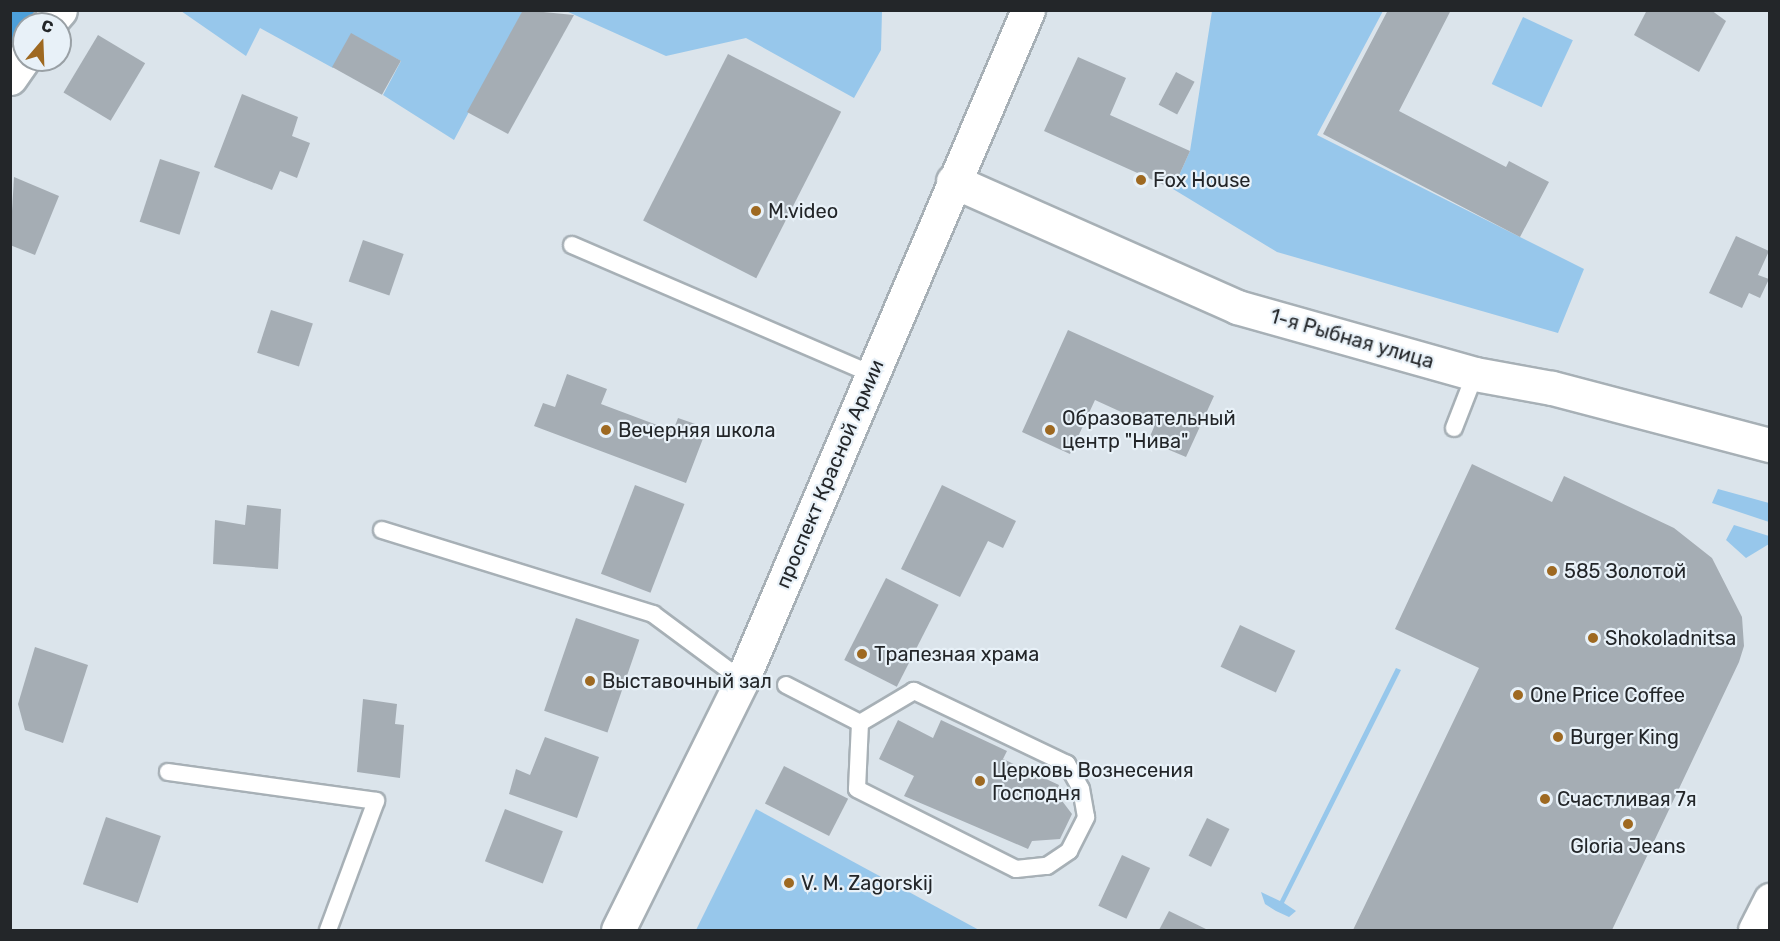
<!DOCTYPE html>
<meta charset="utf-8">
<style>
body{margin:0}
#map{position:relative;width:1780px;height:941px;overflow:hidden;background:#dbe4eb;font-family:Rubik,sans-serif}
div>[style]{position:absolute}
.green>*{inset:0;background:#97c7eb;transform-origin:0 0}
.water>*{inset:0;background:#4da0da}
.building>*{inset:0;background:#a5adb4;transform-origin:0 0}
.roads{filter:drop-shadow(2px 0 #a7b0b6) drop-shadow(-2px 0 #a7b0b6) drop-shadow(0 2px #a7b0b6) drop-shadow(0 -2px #a7b0b6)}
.service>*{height:16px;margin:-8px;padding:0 8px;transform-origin:8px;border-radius:8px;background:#fff}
.minor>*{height:33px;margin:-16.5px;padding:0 16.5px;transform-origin:16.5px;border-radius:16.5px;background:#fff}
.tertiary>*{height:33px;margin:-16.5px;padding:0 16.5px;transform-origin:16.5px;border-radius:16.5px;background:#fff}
.secondary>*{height:33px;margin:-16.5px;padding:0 16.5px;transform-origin:16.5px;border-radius:16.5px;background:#fff}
.dots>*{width:16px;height:16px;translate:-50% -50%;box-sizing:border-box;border:3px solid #e8f1f8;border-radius:50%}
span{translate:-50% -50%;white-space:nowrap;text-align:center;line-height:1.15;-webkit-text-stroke:4.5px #e8f1f8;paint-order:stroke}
.poi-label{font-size:20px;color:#232629}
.left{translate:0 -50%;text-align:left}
.street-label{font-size:20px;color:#232629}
.frame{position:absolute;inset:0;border:12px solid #232629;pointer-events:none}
.north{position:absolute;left:12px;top:12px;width:60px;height:60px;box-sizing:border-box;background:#e8f1f8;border:2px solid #99a0a5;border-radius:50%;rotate:19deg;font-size:16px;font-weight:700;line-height:24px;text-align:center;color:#232629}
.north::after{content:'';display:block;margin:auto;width:21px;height:27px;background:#9e6921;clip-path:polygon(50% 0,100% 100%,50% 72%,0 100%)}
</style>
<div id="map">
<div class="green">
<div style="clip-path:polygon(181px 11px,523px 11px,454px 140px,383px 95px,401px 61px,351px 34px,333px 68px,260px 28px,246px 56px)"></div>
<div style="clip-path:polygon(566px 11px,882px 11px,881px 50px,854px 98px,746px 38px,666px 56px)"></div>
<div style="clip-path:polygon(1212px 11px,1383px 11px,1317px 135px,1584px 269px,1558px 333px,1277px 252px,1173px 189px,1190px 151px)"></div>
<div style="left:1523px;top:17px;width:55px;height:74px;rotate:25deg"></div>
<div style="clip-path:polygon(1718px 489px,1769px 503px,1769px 522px,1712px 503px)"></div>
<div style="clip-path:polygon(1734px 525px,1769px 536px,1769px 544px,1746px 558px,1726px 540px)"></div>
<div style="clip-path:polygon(1396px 668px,1401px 670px,1284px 903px,1296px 911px,1289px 917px,1276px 911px,1265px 904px,1261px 892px,1280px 901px)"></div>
<div style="clip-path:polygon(756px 809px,979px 930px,696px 930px)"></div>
</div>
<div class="water">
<div style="clip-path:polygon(11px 11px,43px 11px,32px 24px,24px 24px,24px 33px,11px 49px)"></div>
</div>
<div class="building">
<div style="clip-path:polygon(523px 10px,574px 15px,508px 134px,467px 112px)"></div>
<div style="clip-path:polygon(1388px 10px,1451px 10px,1399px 111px,1506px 167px,1509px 161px,1549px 182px,1520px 237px,1323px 134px)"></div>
<div style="clip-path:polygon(1647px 10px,1711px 10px,1726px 21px,1699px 72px,1634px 35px)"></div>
<div style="left:351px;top:33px;width:57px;height:39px;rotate:29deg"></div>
<div style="left:98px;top:35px;width:55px;height:67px;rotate:31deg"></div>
<div style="left:728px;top:54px;width:127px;height:187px;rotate:27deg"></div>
<div style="clip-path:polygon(1078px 57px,1126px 78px,1110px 115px,1190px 151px,1173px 189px,1044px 131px)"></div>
<div style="left:1176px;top:72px;width:21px;height:37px;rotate:28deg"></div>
<div style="clip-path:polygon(242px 94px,298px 117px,292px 136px,310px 143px,297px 178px,280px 171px,272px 190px,214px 167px)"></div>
<div style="left:160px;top:159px;width:42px;height:66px;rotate:18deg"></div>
<div style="clip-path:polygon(14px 177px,59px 196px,35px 255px,10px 245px)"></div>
<div style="clip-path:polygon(1736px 236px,1769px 251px,1758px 275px,1769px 279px,1760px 298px,1749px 293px,1742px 308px,1709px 293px)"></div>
<div style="left:363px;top:240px;width:43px;height:44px;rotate:19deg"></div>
<div style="left:271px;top:310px;width:44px;height:45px;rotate:18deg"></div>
<div style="clip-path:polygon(1068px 330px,1214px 396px,1186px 457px,1148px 441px,1154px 427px,1095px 400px,1070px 454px,1022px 432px)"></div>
<div style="clip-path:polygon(567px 374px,607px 389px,601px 404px,673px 431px,678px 418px,707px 428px,686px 483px,534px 426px,543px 403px,555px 407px)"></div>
<div style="clip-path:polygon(1472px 464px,1552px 502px,1564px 476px,1674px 528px,1712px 558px,1742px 617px,1744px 646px,1739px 662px,1612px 930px,1353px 930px,1479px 668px,1395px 629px)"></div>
<div style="left:635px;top:485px;width:53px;height:95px;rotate:21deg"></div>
<div style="clip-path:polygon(942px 485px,1016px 521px,1003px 548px,988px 541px,960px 597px,901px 569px)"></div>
<div style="clip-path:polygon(247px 505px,281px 509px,278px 569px,213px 564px,215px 520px,245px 525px)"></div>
<div style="left:886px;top:578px;width:59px;height:92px;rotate:27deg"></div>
<div style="left:576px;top:618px;width:67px;height:98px;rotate:19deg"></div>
<div style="left:1240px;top:625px;width:61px;height:46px;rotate:25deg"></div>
<div style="clip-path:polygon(35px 647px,88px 665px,63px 743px,25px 730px,18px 704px)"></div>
<div style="clip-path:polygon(363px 699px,397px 704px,395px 724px,404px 725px,400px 778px,357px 772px)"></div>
<div style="clip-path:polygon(898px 720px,933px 738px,941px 720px,1007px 751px,1003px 759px,1059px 785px,1056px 793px,1072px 814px,1060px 839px,1032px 841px,1028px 849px,904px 796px,914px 776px,879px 759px)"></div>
<div style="clip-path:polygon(545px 737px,599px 757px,577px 818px,509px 794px,516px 769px,530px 775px)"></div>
<div style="left:784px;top:766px;width:72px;height:42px;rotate:27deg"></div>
<div style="left:505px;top:809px;width:62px;height:56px;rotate:21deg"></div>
<div style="left:106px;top:817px;width:58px;height:71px;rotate:19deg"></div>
<div style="left:1207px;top:818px;width:25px;height:42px;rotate:26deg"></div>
<div style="left:1122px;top:855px;width:31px;height:56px;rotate:25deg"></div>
<div style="clip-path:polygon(1169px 911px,1208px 930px,1159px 930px)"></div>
</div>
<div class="roads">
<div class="service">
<div style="left:572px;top:245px;width:327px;rotate:23.3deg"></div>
<div style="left:1454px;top:428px;width:58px;rotate:-68.7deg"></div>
<div style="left:382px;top:530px;width:284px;rotate:17.2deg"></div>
<div style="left:653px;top:614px;width:111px;rotate:36.6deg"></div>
<div style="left:786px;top:685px;width:83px;rotate:27.2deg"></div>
<div style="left:860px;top:723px;width:66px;rotate:92.6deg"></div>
<div style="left:857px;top:789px;width:178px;rotate:26.7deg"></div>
<div style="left:1016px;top:869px;width:31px;rotate:-6deg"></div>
<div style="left:1047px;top:866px;width:27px;rotate:-34deg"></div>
<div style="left:1069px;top:851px;width:38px;rotate:-63deg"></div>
<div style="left:1086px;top:817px;width:28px;rotate:-100deg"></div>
<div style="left:1081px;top:789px;width:29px;rotate:-119deg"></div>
<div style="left:1067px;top:764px;width:170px;rotate:-154.5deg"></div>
<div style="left:914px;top:691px;width:63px;rotate:149.3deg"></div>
<div style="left:168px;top:772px;width:210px;rotate:7.9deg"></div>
<div style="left:376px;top:801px;width:138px;rotate:110.4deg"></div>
</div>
<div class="minor">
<div style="left:48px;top:24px;width:18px;rotate:-49deg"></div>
<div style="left:10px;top:78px;width:24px;rotate:-55deg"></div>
</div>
<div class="tertiary">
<div style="left:953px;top:181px;width:311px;rotate:23.9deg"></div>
<div style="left:1237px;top:307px;width:247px;rotate:15.7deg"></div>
<div style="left:1475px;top:374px;width:78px;rotate:10.3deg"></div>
<div style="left:1552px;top:388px;width:225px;rotate:14.7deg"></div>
<div style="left:1755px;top:930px;width:34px;rotate:-63deg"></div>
</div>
<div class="secondary">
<div style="left:618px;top:930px;width:279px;rotate:-63.6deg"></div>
<div style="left:742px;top:680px;width:728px;rotate:-66.88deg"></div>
</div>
</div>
<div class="dots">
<div style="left:1141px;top:180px;background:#9e6921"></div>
<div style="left:756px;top:211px;background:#9e6921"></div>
<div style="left:606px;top:430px;background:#9e6921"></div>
<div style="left:1050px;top:430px;background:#9e6921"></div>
<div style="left:1552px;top:571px;background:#9e6921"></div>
<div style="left:1593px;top:638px;background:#9e6921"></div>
<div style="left:862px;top:654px;background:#9e6921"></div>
<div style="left:590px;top:681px;background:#9e6921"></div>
<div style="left:1518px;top:695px;background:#9e6921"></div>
<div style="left:1558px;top:737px;background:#9e6921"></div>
<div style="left:980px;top:781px;background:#9e6921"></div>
<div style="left:1545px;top:799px;background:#9e6921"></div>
<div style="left:1628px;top:824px;background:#9e6921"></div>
<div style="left:789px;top:883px;background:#9e6921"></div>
</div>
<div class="poi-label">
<span class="left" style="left:1153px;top:180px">Fox House</span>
<span class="left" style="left:768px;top:211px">M.video</span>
<span class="left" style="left:1062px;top:430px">Образовательный<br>центр "Нива"</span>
<span class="left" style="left:618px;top:430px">Вечерняя школа</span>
<span class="left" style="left:1564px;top:571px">585 Золотой</span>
<span class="left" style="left:1605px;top:638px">Shokoladnitsa</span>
<span class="left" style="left:874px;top:654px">Трапезная храма</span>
<span class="left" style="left:602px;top:681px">Выставочный зал</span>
<span class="left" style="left:1530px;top:695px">One Price Coffee</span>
<span class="left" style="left:1570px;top:737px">Burger King</span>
<span class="left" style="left:992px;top:782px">Церковь Вознесения<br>Господня</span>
<span class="left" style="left:1557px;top:799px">Счастливая 7я</span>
<span style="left:1628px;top:846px">Gloria Jeans</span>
<span class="left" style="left:801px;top:883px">V. M. Zagorskij</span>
</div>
<div class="street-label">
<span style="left:1352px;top:339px;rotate:16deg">1-я Рыбная улица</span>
<span style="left:830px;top:474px;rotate:-67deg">проспект Красной Армии</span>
</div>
<div class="frame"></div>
<div class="north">С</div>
</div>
